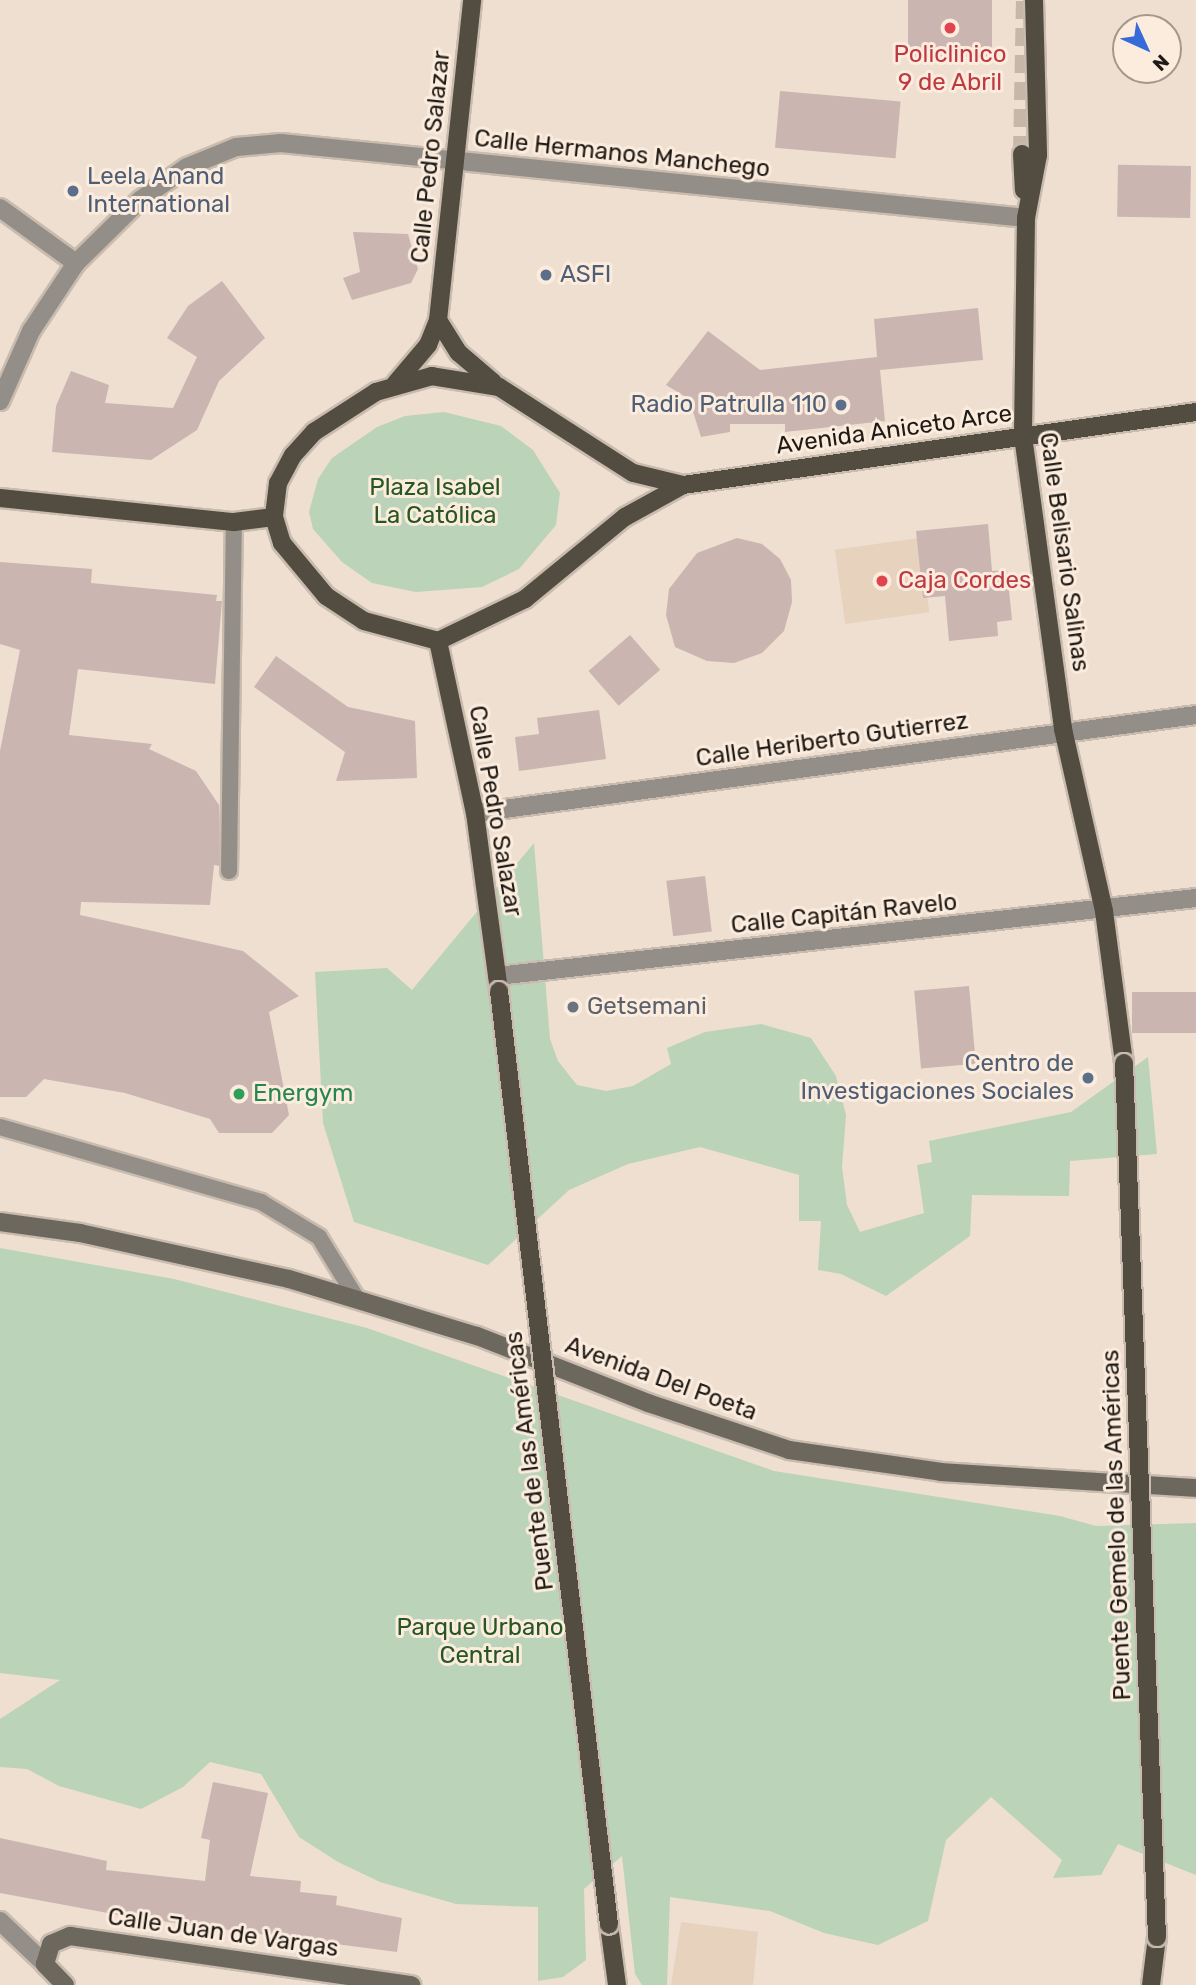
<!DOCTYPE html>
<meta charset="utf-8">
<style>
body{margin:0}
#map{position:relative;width:1196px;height:1985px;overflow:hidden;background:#eedfd1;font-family:Rubik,sans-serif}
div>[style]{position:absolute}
.built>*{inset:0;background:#e7d2be;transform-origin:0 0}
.green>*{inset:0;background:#bbd3b8}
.building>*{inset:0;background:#cab5b1;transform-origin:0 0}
.primary-tunnel>*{height:18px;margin-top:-9px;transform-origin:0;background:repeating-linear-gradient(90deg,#c5b8ab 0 18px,transparent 0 27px)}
.roads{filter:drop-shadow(2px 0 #c9bcaf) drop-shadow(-2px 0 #c9bcaf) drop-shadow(0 2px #c9bcaf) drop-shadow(0 -2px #c9bcaf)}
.service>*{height:16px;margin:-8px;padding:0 8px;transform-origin:8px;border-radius:8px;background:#938f88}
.minor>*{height:18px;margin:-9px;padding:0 9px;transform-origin:9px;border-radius:9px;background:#938f88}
.tertiary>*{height:18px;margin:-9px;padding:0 9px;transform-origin:9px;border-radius:9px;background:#938f88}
.secondary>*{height:18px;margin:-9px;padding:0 9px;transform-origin:9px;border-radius:9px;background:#6d685e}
.primary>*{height:18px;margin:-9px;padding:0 9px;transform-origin:9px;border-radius:9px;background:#534d41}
.bridges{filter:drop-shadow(2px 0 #c9bcaf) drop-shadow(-2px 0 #c9bcaf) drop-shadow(0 2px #c9bcaf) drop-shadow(0 -2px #c9bcaf)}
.primary-bridge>*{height:18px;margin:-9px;padding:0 9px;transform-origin:9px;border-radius:9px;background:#534d41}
.dots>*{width:19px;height:19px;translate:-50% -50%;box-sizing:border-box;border:4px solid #fbecde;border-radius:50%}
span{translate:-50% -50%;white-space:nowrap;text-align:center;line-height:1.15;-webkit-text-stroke:6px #fbecde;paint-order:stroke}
.health-label{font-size:24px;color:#be3a42}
.left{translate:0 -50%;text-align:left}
.street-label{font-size:24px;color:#1f1a15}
.service-label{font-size:24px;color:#4e5e75}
.right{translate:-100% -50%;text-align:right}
.park-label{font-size:24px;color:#265621}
.worship-label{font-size:24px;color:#5b616d}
.leisure-label{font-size:24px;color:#27864d}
.north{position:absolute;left:1112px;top:14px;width:70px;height:70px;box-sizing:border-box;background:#fbecde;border:2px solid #a3988e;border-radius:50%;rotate:135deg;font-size:19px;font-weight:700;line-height:28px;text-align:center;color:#1f1a15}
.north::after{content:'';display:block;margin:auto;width:24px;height:32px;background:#366ad9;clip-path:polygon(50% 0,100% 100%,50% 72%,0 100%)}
</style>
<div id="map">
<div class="built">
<div style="left:919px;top:538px;width:75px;height:85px;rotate:82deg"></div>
<div style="clip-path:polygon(681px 1922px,758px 1932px,753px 1985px,671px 1985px)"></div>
</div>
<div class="green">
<div style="clip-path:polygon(444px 412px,501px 426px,533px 450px,560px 493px,556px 525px,519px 569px,482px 587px,416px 592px,372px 583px,342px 562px,313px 529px,309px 512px,318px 479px,332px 458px,377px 427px,405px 416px)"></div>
<div style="clip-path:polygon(534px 843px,550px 1039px,558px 1061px,577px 1085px,606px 1091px,633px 1086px,671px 1064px,667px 1048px,705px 1032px,761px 1024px,811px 1038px,836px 1076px,846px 1115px,842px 1167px,847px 1205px,860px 1232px,924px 1213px,917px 1165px,932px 1162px,929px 1141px,1071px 1112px,1148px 1057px,1157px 1154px,1070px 1161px,1069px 1196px,972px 1195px,970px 1236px,886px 1296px,841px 1274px,818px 1270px,821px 1221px,799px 1221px,799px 1175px,700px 1147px,628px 1164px,569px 1190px,488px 1265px,354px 1222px,323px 1123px,315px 972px,387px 968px,412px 990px)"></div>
<div style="clip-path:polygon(0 1248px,174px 1279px,367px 1328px,774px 1471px,1060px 1516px,1096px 1526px,1196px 1523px,1196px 1875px,1118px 1844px,1101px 1875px,1053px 1878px,1062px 1860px,991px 1797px,946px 1840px,928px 1921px,878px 1945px,824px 1933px,770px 1911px,670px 1897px,667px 1985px,642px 1985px,635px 1974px,622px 1856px,584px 1889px,586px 1960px,563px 1977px,538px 1981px,538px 1907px,456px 1904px,380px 1882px,338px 1862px,299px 1837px,261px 1774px,210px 1762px,183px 1787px,141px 1809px,59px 1786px,27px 1769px,0 1767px,0 1719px,60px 1680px,0 1673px)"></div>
</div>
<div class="building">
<div style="left:908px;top:0;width:84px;height:57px"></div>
<div style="left:780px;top:91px;width:121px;height:57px;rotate:5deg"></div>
<div style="left:1191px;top:166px;width:52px;height:73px;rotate:91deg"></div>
<div style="clip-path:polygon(353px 232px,408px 234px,418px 269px,411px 283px,352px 300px,343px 278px,360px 272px)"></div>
<div style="clip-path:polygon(222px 281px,265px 338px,219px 381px,197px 430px,151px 460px,52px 452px,56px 406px,71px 371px,109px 385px,105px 403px,173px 408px,197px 357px,167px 338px,188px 306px)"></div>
<div style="clip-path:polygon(978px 308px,983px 360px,880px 370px,885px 421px,785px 432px,785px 424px,730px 424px,730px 432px,701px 437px,689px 399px,666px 385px,708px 331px,760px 370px,877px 357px,874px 319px)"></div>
<div style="clip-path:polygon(988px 524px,992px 571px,1007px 570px,1012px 620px,997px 622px,998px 636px,949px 641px,945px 596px,923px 598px,916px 531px)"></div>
<div style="clip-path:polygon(737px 538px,762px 544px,780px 559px,791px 580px,792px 602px,784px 631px,762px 653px,734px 663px,707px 661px,675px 647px,666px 615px,669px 589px,697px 553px)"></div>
<div style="clip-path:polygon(0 562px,92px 569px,91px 583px,217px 595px,216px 601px,222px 601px,215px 684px,78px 669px,69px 735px,152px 744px,149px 749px,196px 771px,219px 805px,219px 866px,214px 865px,210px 905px,81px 902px,80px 915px,243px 951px,299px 996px,269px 1012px,289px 1115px,272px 1133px,219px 1133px,210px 1119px,125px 1093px,44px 1079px,26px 1097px,0 1097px,0 751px,20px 650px,0 644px)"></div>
<div style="left:630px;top:635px;width:46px;height:55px;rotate:49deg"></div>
<div style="clip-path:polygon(276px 656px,348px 707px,415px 721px,417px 778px,336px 781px,345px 752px,254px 687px)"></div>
<div style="clip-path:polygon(599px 710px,606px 759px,519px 771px,515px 737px,539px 734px,537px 718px)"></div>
<div style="left:705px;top:876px;width:56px;height:39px;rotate:83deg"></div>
<div style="left:969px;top:986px;width:78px;height:55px;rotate:85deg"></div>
<div style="left:1196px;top:992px;width:41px;height:64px;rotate:90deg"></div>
<div style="clip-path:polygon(213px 1782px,268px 1793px,250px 1876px,301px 1881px,300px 1892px,337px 1896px,336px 1905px,402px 1918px,397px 1952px,124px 1916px,0 1893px,0 1838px,107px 1861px,106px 1870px,205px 1881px,210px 1840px,201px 1838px)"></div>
</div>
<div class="primary-tunnel">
<div style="left:1022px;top:154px;width:154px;rotate:-88.9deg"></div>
</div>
<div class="roads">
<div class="service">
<div style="left:229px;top:871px;width:349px;rotate:-89.2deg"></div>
<div style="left:0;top:1127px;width:272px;rotate:16deg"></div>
<div style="left:261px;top:1202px;width:68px;rotate:31.1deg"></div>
<div style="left:319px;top:1237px;width:73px;rotate:58.5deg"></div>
</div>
<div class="minor">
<div style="left:0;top:208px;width:94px;rotate:35.9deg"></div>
<div style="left:0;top:401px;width:77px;rotate:-66.1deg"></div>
<div style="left:31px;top:331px;width:82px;rotate:-56.5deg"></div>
<div style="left:76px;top:263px;width:90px;rotate:-44.5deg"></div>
<div style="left:140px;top:200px;width:57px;rotate:-35.1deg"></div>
<div style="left:187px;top:167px;width:53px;rotate:-22.2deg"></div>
<div style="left:236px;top:147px;width:45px;rotate:-5.1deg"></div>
<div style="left:281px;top:143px;width:749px;rotate:5.75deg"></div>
<div style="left:475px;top:813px;width:728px;rotate:-7.74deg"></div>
<div style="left:0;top:1921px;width:62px;rotate:43.7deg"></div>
</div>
<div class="tertiary">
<div style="left:497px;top:976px;width:703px;rotate:-6.37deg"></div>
</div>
<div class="secondary">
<div style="left:0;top:1222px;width:81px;rotate:7.8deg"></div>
<div style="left:80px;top:1233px;width:214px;rotate:12.4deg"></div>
<div style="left:289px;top:1279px;width:196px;rotate:16.9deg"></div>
<div style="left:477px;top:1336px;width:184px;rotate:21.4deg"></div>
<div style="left:648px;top:1403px;width:149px;rotate:18.4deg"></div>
<div style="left:789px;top:1450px;width:154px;rotate:8.2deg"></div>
<div style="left:941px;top:1472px;width:256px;rotate:3.6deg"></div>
<div style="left:65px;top:1985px;width:29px;rotate:-134deg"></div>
<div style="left:45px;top:1964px;width:21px;rotate:-73deg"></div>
<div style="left:51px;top:1944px;width:21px;rotate:-23deg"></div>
<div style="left:70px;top:1936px;width:345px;rotate:8.2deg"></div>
</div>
<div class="primary">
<div style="left:1034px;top:0;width:155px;rotate:88.5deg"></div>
<div style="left:1038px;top:155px;width:64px;rotate:100.8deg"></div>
<div style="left:1026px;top:218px;width:218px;rotate:90.8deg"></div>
<div style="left:1023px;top:436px;width:296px;rotate:82.2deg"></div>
<div style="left:1063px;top:729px;width:187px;rotate:77.3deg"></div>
<div style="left:1104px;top:911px;width:153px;rotate:82.5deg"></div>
<div style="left:1022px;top:154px;width:36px;rotate:87deg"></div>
<div style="left:438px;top:320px;width:39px;rotate:58deg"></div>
<div style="left:459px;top:353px;width:45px;rotate:40.5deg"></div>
<div style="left:395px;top:384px;width:51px;rotate:-49.8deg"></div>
<div style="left:428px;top:345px;width:27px;rotate:-68deg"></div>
<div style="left:438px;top:320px;width:322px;rotate:-83.9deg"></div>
<div style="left:683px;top:485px;width:51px;rotate:-166.5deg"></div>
<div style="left:633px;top:473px;width:159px;rotate:-147.3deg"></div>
<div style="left:499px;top:387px;width:68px;rotate:-170.7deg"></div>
<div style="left:432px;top:376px;width:58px;rotate:164.1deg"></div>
<div style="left:376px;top:392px;width:74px;rotate:147.2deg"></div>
<div style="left:314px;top:432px;width:31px;rotate:132deg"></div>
<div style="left:293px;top:455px;width:32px;rotate:118deg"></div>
<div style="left:278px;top:483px;width:34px;rotate:97deg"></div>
<div style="left:274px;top:517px;width:27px;rotate:73deg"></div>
<div style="left:282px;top:543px;width:69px;rotate:50.3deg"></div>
<div style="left:326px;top:596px;width:45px;rotate:33.3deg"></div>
<div style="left:364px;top:621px;width:77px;rotate:15.1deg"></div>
<div style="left:438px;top:641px;width:97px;rotate:-25.8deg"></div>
<div style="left:525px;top:599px;width:129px;rotate:-39.4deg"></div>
<div style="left:625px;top:517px;width:66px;rotate:-28.9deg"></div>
<div style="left:683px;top:485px;width:518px;rotate:-8.1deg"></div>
<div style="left:0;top:498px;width:235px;rotate:5.9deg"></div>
<div style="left:234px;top:522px;width:40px;rotate:-7.1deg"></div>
<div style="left:438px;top:641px;width:176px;rotate:77.9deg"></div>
<div style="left:475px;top:813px;width:180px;rotate:82.3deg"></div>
<div style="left:609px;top:1925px;width:61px;rotate:82.4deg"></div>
<div style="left:1151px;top:1985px;width:48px;rotate:-82.9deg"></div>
</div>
</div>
<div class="bridges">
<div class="primary-bridge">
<div style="left:499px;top:991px;width:940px;rotate:83.28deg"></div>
<div style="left:1124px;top:1063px;width:875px;rotate:87.84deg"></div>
</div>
</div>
<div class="dots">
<div style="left:950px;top:28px;background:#e0444e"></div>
<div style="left:73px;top:191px;background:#5c6f8a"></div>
<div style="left:546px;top:275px;background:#5c6f8a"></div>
<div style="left:841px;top:405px;background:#5c6f8a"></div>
<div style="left:882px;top:581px;background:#e0444e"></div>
<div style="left:573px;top:1007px;background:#6b7280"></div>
<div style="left:1088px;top:1078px;background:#5c6f8a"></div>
<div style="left:239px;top:1094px;background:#2e9e5b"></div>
</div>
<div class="health-label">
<span style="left:950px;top:69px">Policlinico<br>9 de Abril</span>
<span class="left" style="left:898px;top:581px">Caja Cordes</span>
</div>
<div class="street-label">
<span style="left:622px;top:154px;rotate:6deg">Calle Hermanos Manchego</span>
<span style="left:431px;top:157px;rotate:-84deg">Calle Pedro Salazar</span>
<span style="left:894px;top:430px;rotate:-8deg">Avenida Aniceto Arce</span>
<span style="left:1064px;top:552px;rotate:82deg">Calle Belisario Salinas</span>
<span style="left:832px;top:740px;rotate:-8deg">Calle Heriberto Gutierrez</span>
<span style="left:495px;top:811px;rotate:80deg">Calle Pedro Salazar</span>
<span style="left:844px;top:914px;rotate:-6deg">Calle Capitán Ravelo</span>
<span style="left:661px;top:1379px;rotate:20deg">Avenida Del Poeta</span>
<span style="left:530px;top:1461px;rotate:-97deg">Puente de las Américas</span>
<span style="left:1117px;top:1525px;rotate:-92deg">Puente Gemelo de las Américas</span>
<span style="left:223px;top:1933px;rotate:8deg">Calle Juan de Vargas</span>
</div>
<div class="service-label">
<span class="left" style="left:87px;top:191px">Leela Anand<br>International</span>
<span class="left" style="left:560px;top:275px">ASFI</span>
<span class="right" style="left:827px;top:405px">Radio Patrulla 110</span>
<span class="right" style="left:1074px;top:1078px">Centro de<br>Investigaciones Sociales</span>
</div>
<div class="park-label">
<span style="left:435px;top:502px">Plaza Isabel<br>La Católica</span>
<span style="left:480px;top:1642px">Parque Urbano<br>Central</span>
</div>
<div class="worship-label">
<span class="left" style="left:587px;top:1007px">Getsemani</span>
</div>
<div class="leisure-label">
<span class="left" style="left:253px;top:1094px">Energym</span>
</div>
<div class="north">N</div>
</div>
